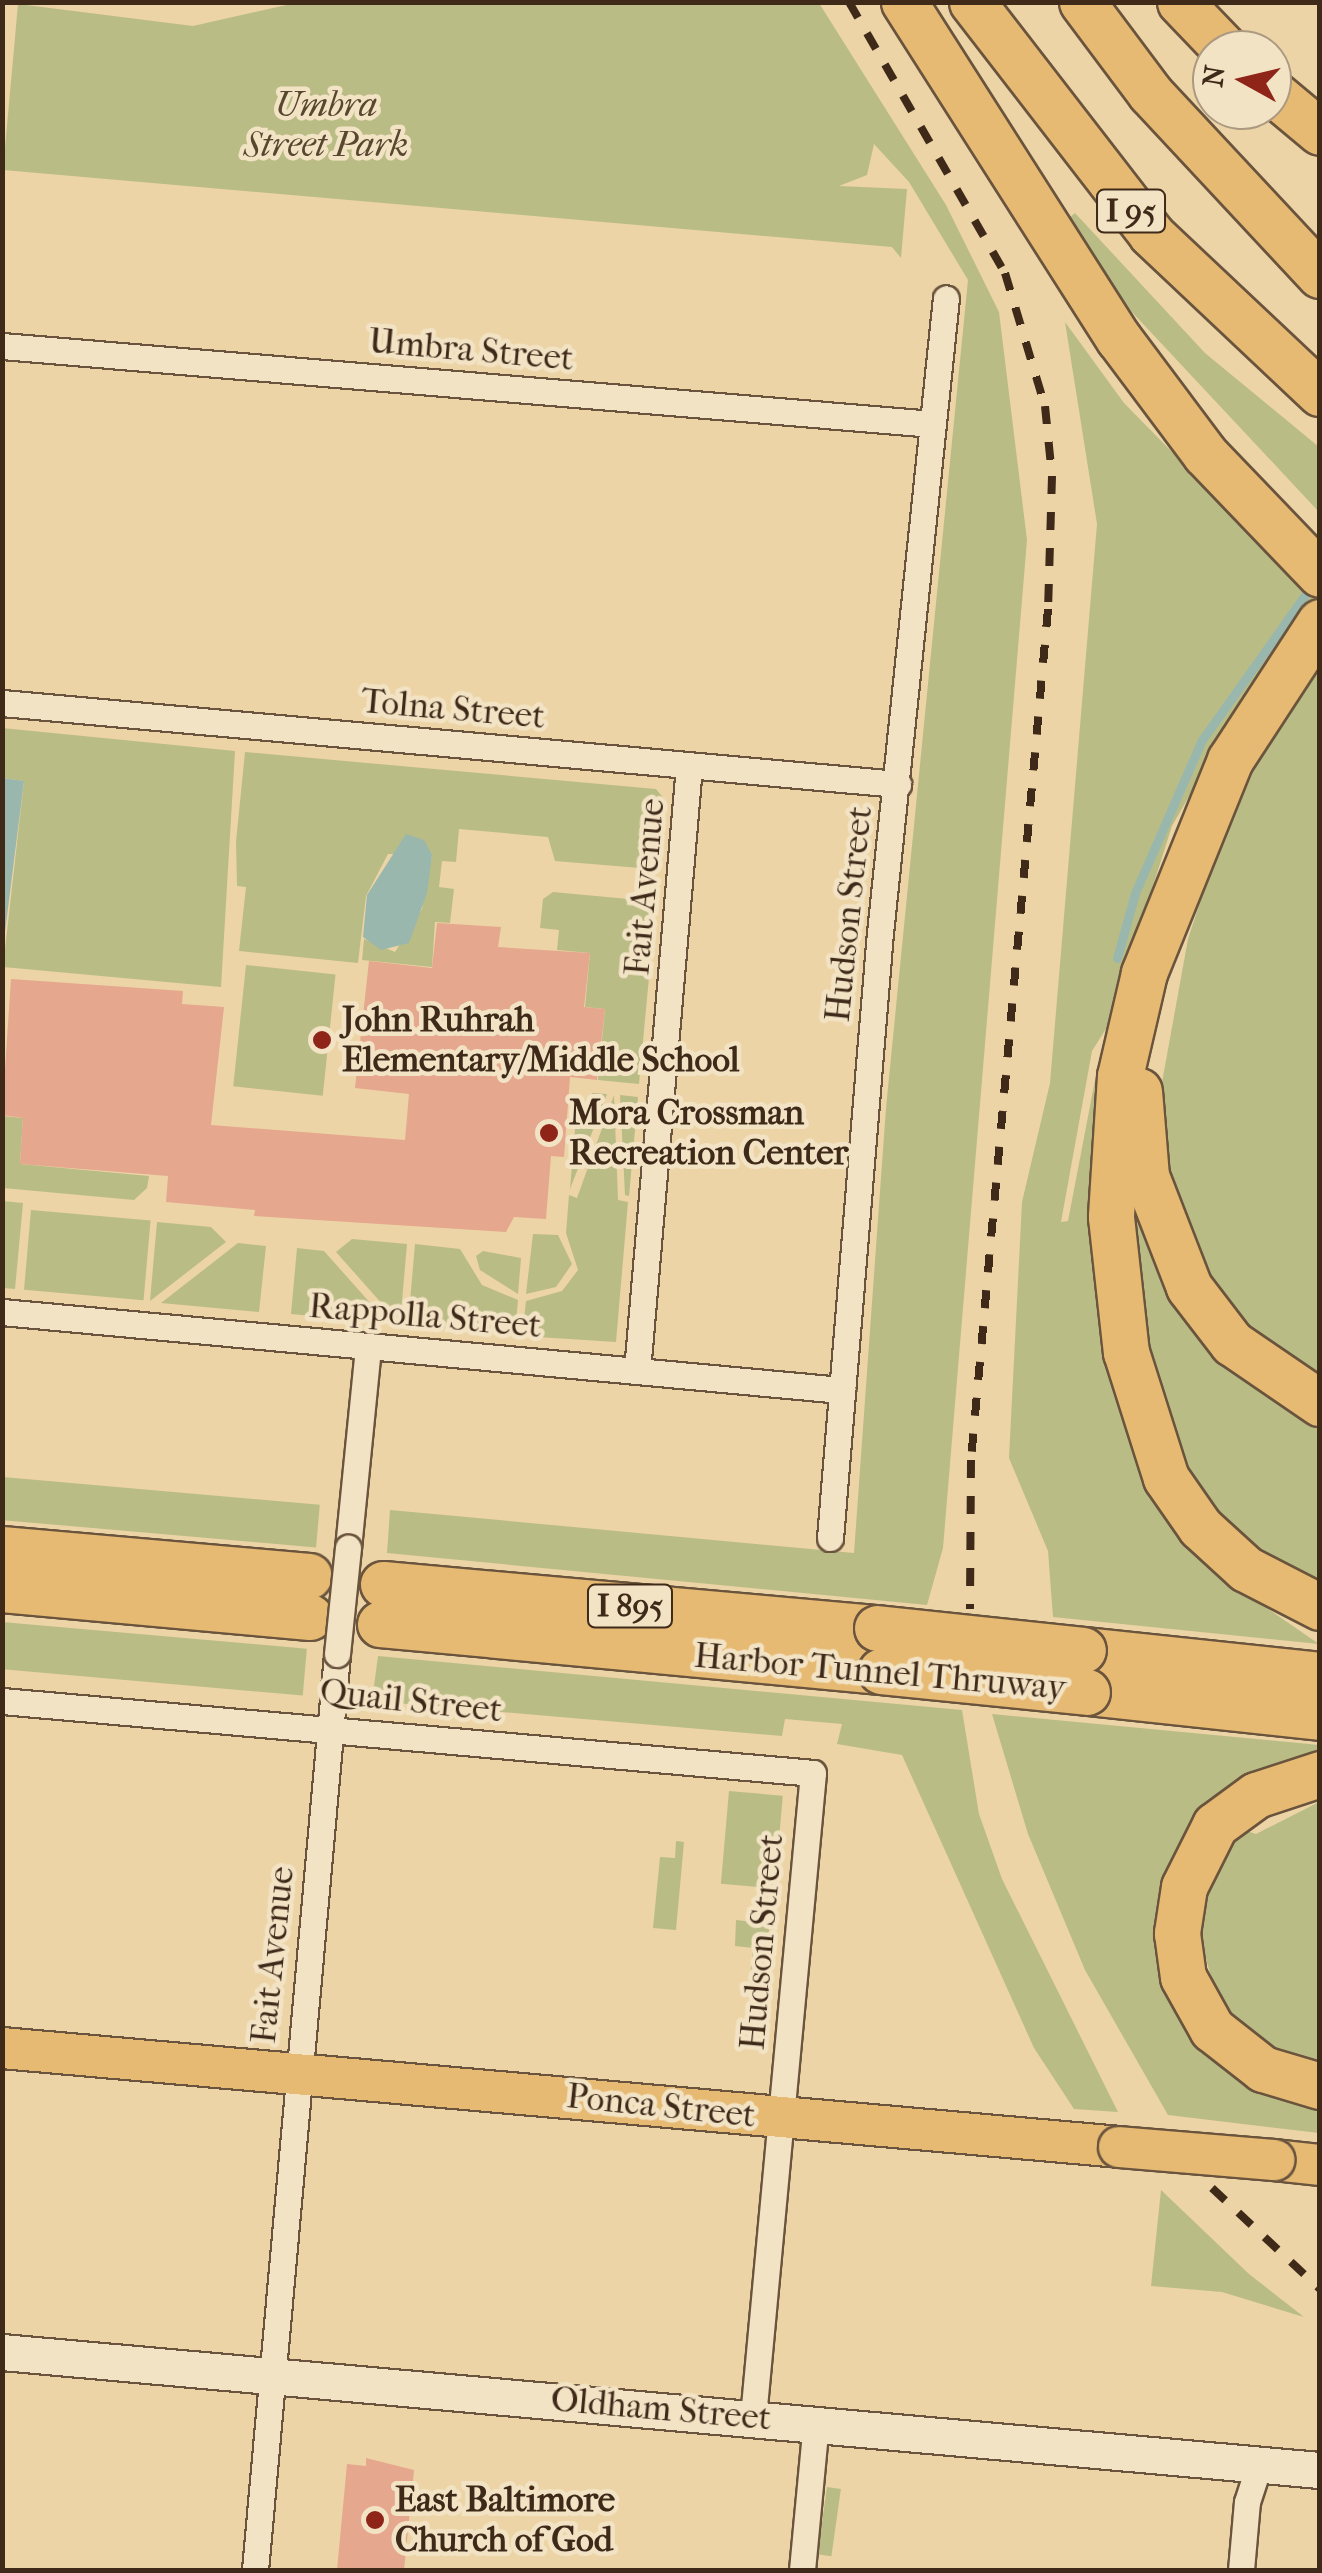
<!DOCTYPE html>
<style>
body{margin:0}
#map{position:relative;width:1322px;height:2573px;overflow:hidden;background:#ecd4a6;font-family:"IM FELL French Canon",serif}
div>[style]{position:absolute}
.green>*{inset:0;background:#babc85;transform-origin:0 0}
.water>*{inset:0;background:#99b7ad}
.stream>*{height:9px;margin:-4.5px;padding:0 4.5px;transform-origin:4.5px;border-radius:4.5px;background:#99b7ad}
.building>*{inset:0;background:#e5a78d}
.roads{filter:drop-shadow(2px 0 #6a543d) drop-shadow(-2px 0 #6a543d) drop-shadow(0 2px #6a543d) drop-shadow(0 -2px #6a543d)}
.street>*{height:25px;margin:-12.5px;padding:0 12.5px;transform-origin:12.5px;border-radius:12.5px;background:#f3e3c5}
.secondary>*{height:35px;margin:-17.5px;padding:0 17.5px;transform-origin:17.5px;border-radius:17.5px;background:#f3e3c5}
.primary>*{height:40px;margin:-20px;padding:0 20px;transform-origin:20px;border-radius:20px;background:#e6ba73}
.highway>*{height:45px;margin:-22.5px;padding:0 22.5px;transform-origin:22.5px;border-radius:22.5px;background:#e6ba73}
.rail>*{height:8px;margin-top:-4px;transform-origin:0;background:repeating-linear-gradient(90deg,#3f2a1a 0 18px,transparent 0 36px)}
.bridges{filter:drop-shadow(2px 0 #6a543d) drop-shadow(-2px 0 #6a543d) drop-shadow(0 2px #6a543d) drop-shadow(0 -2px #6a543d)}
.street-bridge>*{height:25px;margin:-12.5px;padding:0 12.5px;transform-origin:12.5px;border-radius:12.5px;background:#f3e3c5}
.primary-bridge>*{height:40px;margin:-20px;padding:0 20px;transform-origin:20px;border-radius:20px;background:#e6ba73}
.highway-bridge>*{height:45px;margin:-22.5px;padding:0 22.5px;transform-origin:22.5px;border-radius:22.5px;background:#e6ba73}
.dots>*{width:28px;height:28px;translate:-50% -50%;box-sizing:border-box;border:5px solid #f3e3c5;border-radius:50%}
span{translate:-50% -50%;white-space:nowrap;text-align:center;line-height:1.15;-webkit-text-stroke:9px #f3e3c5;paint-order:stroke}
.shield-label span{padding:2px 8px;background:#f3e3c5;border:2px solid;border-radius:8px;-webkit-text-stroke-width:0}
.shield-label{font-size:32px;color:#3f2a1a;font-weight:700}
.park-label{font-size:35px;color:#58472f;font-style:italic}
.street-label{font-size:35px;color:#3f2a1a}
.poi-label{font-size:35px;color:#3f2a1a;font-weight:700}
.left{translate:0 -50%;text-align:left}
.frame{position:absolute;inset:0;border:5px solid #3f2a1a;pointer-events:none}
.north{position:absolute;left:1192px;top:30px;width:100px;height:100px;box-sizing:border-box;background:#f3e3c5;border:2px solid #ab9981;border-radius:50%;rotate:278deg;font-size:28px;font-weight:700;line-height:40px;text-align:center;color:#3f2a1a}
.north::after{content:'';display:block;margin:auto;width:35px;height:45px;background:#8f2418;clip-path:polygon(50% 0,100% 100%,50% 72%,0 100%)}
</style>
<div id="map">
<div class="green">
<div style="clip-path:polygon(300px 2px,819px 3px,946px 205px,999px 312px,1027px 540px,943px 1548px,927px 1605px,387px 1553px,390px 1510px,854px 1553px,886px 1108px,968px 280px,909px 182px,874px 144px,867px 175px,839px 186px,907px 189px,901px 258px,892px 247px,3px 170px,18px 4px,193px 26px)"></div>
<div style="clip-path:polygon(1075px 213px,1205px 353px,1319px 447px,1319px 512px,1131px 311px,1069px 218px)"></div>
<div style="clip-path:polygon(1065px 322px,1124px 403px,1316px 599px,1272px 652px,1172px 826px,1109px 1024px,1092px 1051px,1061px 1222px,1068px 1221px,1095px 1080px,1094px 1282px,1133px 1448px,1175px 1532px,1220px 1576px,1319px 1644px,1053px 1617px,1048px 1551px,1009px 1458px,1022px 1202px,1050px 1083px,1097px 524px)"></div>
<div style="clip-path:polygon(1319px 660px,1319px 1384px,1249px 1333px,1200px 1270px,1164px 1176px,1159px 1099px,1188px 939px,1215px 856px,1252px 773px)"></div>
<div style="clip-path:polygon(2px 728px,235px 751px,221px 987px,3px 967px,24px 781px,3px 778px)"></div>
<div style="clip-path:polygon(245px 752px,656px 789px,665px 800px,658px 860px,640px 868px,555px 861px,548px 837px,459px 829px,456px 862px,442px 861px,439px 887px,454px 889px,450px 923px,435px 922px,432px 967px,362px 960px,364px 939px,395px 952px,422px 909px,432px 855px,388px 854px,366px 896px,358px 963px,239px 951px,246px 887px,237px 886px,236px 842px)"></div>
<div style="clip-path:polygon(553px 892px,639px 900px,655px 913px,639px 1084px,598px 1080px,605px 1009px,585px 1007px,590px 953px,557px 950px,559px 930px,540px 928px,543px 899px)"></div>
<div style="left:246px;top:965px;width:90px;height:122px;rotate:6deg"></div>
<div style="clip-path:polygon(592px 1093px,607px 1094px,570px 1189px,577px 1105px,590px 1106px)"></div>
<div style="clip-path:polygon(614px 1095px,618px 1200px,628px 1202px,616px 1342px,522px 1336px,526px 1301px,562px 1291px,578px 1270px,566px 1233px,569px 1195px,577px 1198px)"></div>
<div style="clip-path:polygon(620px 1095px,638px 1097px,629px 1196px,625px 1195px)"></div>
<div style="clip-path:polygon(3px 1116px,23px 1118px,20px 1164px,149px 1176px,147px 1188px,134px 1200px,3px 1188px)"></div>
<div style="clip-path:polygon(1134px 1176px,1139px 1199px,1319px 1419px,1319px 1593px,1288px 1580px,1194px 1494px,1158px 1406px,1129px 1260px)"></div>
<div style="clip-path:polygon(3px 1201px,23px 1203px,15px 1289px,3px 1288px)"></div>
<div style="left:31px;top:1210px;width:120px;height:80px;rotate:5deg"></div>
<div style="clip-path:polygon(157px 1222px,211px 1227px,226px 1242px,150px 1301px)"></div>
<div style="clip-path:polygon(533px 1234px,558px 1235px,572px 1264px,556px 1287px,526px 1294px)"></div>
<div style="clip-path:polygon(352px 1239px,407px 1244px,400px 1324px,336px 1252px)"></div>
<div style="clip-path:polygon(238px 1243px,266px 1246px,259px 1312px,161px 1303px)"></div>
<div style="clip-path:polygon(415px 1244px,460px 1249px,482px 1285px,518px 1300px,515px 1335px,408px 1325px)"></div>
<div style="clip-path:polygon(297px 1248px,324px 1251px,388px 1323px,291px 1314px)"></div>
<div style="clip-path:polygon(483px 1251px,521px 1258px,518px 1294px,480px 1270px,476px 1256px)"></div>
<div style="left:3px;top:1477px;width:318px;height:43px;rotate:5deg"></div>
<div style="left:2px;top:1622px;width:306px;height:47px;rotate:5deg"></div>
<div style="clip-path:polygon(378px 1656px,962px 1710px,979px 1814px,1002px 1879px,1118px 2112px,1074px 2109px,1034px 2048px,902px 1755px,837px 1744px,842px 1724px,785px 1719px,782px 1736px,372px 1701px)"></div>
<div style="clip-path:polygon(992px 1714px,1319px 1745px,1319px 1757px,1225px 1799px,1171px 1973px,1319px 2100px,1319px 2133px,1168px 2115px,1085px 1970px,1028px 1834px)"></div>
<div style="left:729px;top:1791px;width:54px;height:93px;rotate:5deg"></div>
<div style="clip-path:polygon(1319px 1802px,1319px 2068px,1244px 2034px,1216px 1996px,1199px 1932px,1204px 1895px,1229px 1844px,1244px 1830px,1256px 1834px)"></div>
<div style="clip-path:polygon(676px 1841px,684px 1842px,676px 1930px,653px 1928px,660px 1857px,675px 1858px)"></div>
<div style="clip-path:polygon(756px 1905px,772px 1906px,762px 1986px,749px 1985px,753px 1948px,735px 1946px,736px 1920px,753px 1922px)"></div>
<div style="clip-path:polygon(1161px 2190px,1249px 2274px,1304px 2317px,1222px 2292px,1151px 2286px)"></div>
<div style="left:827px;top:2487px;width:14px;height:68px;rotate:8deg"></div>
</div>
<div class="water">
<div style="clip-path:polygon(3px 778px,24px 781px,3px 948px,2px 778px)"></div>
<div style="clip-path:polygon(406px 834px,424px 840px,432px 855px,427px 893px,409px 943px,381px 950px,363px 937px,367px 895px)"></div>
</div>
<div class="stream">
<div style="left:1117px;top:958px;width:67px;rotate:-74.5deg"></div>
<div style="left:1135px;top:893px;width:167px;rotate:-66.4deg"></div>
<div style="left:1202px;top:740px;width:191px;rotate:-54.6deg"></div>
</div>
<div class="building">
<div style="clip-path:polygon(437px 923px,501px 927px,498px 947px,590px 953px,584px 1007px,605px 1009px,597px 1080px,570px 1077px,564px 1157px,551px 1156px,546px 1219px,514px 1217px,506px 1232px,254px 1216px,255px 1210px,166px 1202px,168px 1176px,20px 1164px,23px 1118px,2px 1115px,11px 979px,183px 991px,182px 1004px,224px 1007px,211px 1125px,405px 1140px,409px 1094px,355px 1088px,369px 961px,432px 968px)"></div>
<div style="clip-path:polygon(366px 2458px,414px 2470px,404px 2570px,337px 2570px,347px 2464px,366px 2466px)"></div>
</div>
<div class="roads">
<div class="street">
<div style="left:2px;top:346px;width:934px;rotate:4.79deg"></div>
<div style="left:2px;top:703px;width:900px;rotate:5.17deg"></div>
<div style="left:2px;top:1312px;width:844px;rotate:5.31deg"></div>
<div style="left:637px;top:1371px;width:607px;rotate:-85.09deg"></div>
<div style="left:830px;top:1538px;width:607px;rotate:-85.28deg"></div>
<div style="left:880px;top:933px;width:638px;rotate:-84.07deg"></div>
<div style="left:348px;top:1548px;width:203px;rotate:-84.3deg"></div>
<div style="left:2px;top:1701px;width:814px;rotate:5.07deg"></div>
<div style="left:813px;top:1773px;width:647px;rotate:95.32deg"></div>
<div style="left:255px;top:2570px;width:920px;rotate:-84.88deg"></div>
<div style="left:802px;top:2570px;width:149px;rotate:-84.6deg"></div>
<div style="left:1241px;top:2570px;width:68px;rotate:-85deg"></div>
<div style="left:1247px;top:2502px;width:39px;rotate:-72deg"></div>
</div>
<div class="secondary">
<div style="left:2px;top:2352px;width:1323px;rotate:5.12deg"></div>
</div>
<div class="primary">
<div style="left:2px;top:2048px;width:1121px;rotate:5.06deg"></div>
<div style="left:1274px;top:2160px;width:46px;rotate:6.2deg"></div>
</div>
<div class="highway">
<div style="left:904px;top:2px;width:400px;rotate:57.5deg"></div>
<div style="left:1119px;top:339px;width:144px;rotate:53.2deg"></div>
<div style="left:1205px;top:454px;width:166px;rotate:46.2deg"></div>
<div style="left:972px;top:2px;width:293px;rotate:52.3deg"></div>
<div style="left:1151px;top:234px;width:232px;rotate:43.3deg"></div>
<div style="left:1082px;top:2px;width:114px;rotate:53.2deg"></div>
<div style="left:1150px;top:93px;width:249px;rotate:47deg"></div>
<div style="left:1180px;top:2px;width:66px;rotate:46.2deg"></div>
<div style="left:1272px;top:92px;width:62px;rotate:39.8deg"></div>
<div style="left:1320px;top:622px;width:165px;rotate:123.1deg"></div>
<div style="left:1230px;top:760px;width:230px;rotate:112deg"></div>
<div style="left:1144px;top:973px;width:106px;rotate:103.1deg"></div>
<div style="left:1120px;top:1076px;width:141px;rotate:93.7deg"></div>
<div style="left:1111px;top:1217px;width:136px;rotate:83.7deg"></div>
<div style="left:1126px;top:1352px;width:132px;rotate:72.4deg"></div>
<div style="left:1166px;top:1478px;width:60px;rotate:55.2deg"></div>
<div style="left:1200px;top:1527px;width:62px;rotate:42.4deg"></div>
<div style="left:1246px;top:1569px;width:83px;rotate:27.2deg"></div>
<div style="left:1139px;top:1091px;width:85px;rotate:85.3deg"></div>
<div style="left:1146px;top:1176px;width:119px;rotate:68.8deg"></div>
<div style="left:1189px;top:1287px;width:71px;rotate:52.5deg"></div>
<div style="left:1232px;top:1343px;width:107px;rotate:34.3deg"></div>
<div style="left:2px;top:1549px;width:308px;rotate:5deg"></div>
<div style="left:383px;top:1584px;width:496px;rotate:5.1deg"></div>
<div style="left:2px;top:1589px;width:309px;rotate:5.2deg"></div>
<div style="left:380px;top:1624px;width:503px;rotate:5.36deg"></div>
<div style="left:1083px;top:1650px;width:238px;rotate:6deg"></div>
<div style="left:1087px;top:1692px;width:234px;rotate:6.1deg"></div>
<div style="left:1320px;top:1774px;width:67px;rotate:161.8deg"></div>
<div style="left:1256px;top:1795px;width:51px;rotate:143.8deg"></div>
<div style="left:1215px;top:1825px;width:69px;rotate:116.6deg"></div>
<div style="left:1184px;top:1887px;width:47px;rotate:98.7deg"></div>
<div style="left:1177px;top:1933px;width:44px;rotate:82.2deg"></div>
<div style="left:1183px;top:1977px;width:60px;rotate:60.9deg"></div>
<div style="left:1212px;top:2029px;width:65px;rotate:38.1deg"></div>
<div style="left:1263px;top:2069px;width:59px;rotate:16.6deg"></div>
</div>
</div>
<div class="rail">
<div style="left:849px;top:2px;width:313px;rotate:60.1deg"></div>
<div style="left:1005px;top:273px;width:139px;rotate:73.3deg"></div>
<div style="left:1045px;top:406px;width:70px;rotate:84.3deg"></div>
<div style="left:1052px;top:476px;width:133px;rotate:91.7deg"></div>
<div style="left:1048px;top:609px;width:854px;rotate:95.17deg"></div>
<div style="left:971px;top:1460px;width:149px;rotate:90.4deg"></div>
<div style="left:1212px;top:2188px;width:148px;rotate:43.1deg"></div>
</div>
<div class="bridges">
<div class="street-bridge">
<div style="left:337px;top:1654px;width:107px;rotate:-84.1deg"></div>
</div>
<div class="primary-bridge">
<div style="left:1119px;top:2147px;width:156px;rotate:4.8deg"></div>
</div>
<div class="highway-bridge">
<div style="left:877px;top:1628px;width:207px;rotate:6.1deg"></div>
<div style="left:881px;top:1671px;width:207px;rotate:5.8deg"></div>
</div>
</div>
<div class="dots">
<div style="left:322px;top:1040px;background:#8f2418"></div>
<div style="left:549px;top:1133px;background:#8f2418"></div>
<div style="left:375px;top:2520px;background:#8f2418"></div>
</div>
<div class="shield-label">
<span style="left:1131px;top:211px">I 95</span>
<span style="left:630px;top:1606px">I 895</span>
</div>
<div class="park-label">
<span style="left:326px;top:125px">Umbra<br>Street Park</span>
</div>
<div class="street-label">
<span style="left:471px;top:350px;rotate:5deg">Umbra Street</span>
<span style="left:453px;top:709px;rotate:5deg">Tolna Street</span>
<span style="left:645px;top:887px;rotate:-85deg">Fait Avenue</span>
<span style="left:849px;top:914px;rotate:-84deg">Hudson Street</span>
<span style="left:425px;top:1316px;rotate:5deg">Rappolla Street</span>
<span style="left:880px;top:1672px;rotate:5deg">Harbor Tunnel Thruway</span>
<span style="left:411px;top:1701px;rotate:6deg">Quail Street</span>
<span style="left:762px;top:1942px;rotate:-85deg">Hudson Street</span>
<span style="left:273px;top:1955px;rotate:-84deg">Fait Avenue</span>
<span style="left:661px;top:2106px;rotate:6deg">Ponca Street</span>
<span style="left:661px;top:2409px;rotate:5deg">Oldham Street</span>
</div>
<div class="poi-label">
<span class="left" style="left:342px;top:1040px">John Ruhrah<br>Elementary/Middle School</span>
<span class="left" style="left:569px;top:1133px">Mora Crossman<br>Recreation Center</span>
<span class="left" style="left:395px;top:2520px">East Baltimore<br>Church of God</span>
</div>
<div class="frame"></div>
<div class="north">N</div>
</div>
